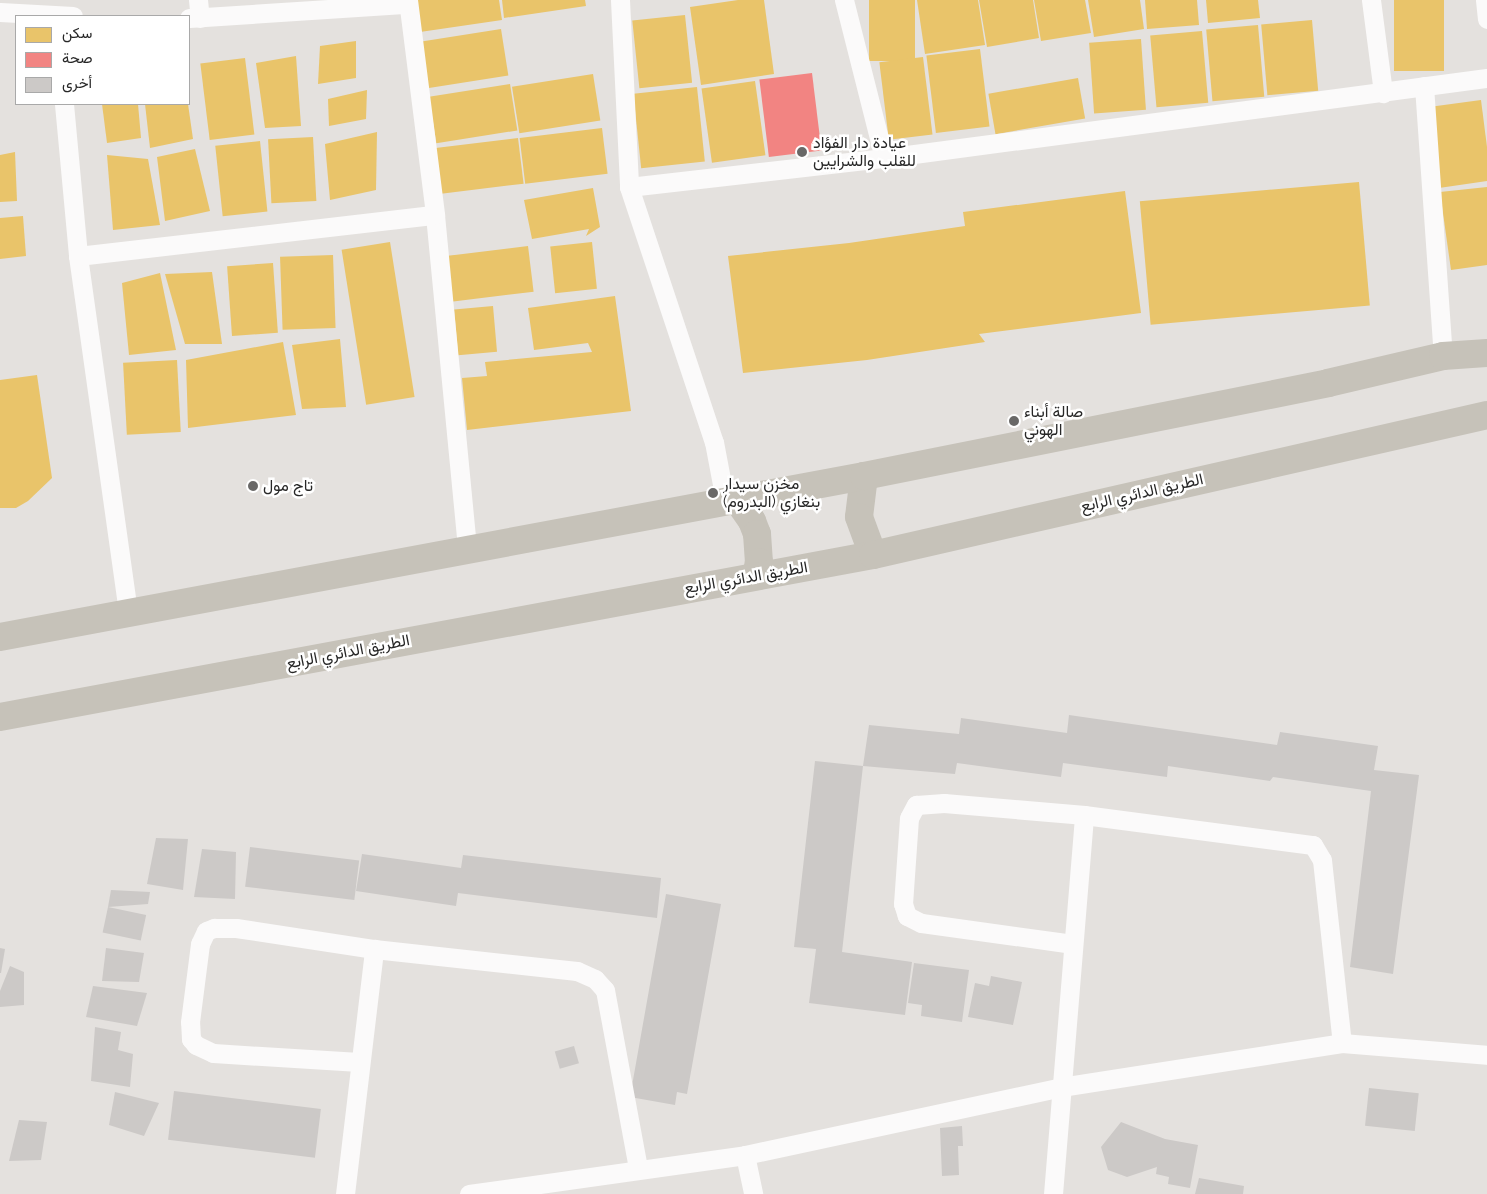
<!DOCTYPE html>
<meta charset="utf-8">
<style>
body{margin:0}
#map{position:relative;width:1487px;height:1194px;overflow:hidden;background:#e4e1de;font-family:Raleway,Vazirmatn,sans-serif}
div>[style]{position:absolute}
.homes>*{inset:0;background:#e9c46a;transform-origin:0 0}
.health>*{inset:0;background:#f28482;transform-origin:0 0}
.building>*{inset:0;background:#ccc9c7;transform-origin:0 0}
.minor>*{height:19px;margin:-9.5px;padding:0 9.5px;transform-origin:9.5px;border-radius:9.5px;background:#fbfafa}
.primary>*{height:28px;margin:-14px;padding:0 14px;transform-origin:14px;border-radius:14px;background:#c6c2b9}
.dots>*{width:14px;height:14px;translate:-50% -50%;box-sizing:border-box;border:2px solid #fff;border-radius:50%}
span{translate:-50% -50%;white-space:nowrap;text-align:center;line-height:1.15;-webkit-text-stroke:5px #fff;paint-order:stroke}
.poi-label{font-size:16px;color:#272727}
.left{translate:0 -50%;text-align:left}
.street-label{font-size:16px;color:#272727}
.legend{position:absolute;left:15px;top:15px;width:175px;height:90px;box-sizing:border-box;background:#fff;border:1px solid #a9a9a9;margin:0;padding:6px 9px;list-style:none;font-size:15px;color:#272727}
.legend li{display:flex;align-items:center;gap:10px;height:25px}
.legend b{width:25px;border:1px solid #a9a9a9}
</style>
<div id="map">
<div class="homes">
<div style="clip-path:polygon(416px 0,499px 0,502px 20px,420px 32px)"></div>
<div style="clip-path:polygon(502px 0,585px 0,586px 6px,504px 18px)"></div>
<div style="clip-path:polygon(738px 0,764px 0,774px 74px,701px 85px,690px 7px)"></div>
<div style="left:869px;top:0;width:46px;height:61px"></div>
<div style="clip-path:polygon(917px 0,978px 0,985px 45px,925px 54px)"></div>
<div style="clip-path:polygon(979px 0,1033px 0,1039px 38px,987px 47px)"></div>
<div style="clip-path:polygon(1034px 0,1085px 0,1091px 33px,1041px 41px)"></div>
<div style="clip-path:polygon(1088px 0,1140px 0,1144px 29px,1094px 37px)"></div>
<div style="clip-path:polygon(1145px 0,1197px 0,1199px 25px,1147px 29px)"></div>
<div style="clip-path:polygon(1206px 0,1258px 0,1260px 18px,1208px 23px)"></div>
<div style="left:1394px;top:0;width:50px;height:71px"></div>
<div style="left:685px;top:15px;width:68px;height:53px;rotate:84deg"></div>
<div style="left:1312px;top:20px;width:71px;height:51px;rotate:85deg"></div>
<div style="left:1258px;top:25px;width:72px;height:52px;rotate:85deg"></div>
<div style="left:501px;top:29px;width:47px;height:82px;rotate:81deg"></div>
<div style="left:1202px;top:31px;width:72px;height:52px;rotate:85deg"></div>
<div style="left:1141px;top:39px;width:71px;height:52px;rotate:86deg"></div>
<div style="clip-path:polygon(356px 41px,356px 78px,318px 84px,320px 46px)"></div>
<div style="left:980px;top:49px;width:78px;height:54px;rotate:83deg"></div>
<div style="clip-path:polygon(296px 56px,301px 126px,265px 128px,256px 63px)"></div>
<div style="left:923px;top:57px;width:78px;height:44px;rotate:83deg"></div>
<div style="left:245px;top:58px;width:77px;height:45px;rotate:83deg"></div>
<div style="left:593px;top:74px;width:47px;height:82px;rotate:81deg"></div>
<div style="left:1078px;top:78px;width:41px;height:91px;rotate:80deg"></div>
<div style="left:755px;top:81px;width:75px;height:54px;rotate:82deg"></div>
<div style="left:510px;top:84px;width:47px;height:82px;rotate:81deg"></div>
<div style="left:697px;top:87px;width:75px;height:64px;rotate:84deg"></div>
<div style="clip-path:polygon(367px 90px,366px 119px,329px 126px,328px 99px)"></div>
<div style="clip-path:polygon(1481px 100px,1487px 147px,1487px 181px,1439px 188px,1429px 107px)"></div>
<div style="clip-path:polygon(102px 104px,138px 104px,141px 138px,107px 143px)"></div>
<div style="clip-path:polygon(145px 104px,188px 104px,193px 139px,150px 148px)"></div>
<div style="left:602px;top:128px;width:46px;height:83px;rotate:83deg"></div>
<div style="clip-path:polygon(377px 132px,376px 190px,330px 200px,325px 144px)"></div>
<div style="left:313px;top:137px;width:64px;height:45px;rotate:87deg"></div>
<div style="left:518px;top:138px;width:46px;height:83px;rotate:83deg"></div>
<div style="left:260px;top:141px;width:71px;height:45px;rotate:84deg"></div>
<div style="clip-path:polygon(195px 149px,210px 211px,165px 221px,157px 157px)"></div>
<div style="clip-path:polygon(15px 152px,17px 201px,0 202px,0 155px)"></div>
<div style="clip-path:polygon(107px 155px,148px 159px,160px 225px,113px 230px)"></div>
<div style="left:1359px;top:182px;width:124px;height:220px;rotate:85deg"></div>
<div style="clip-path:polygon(1487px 187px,1487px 265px,1451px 270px,1440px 192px)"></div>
<div style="clip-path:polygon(593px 188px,600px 227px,586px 236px,589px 229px,532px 239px,524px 200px)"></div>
<div style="clip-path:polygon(1125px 191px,1141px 313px,979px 334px,985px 342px,867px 360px,743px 373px,728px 256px,849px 243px,965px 226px,963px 212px)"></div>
<div style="clip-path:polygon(23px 216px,26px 256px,0 259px,0 218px)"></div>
<div style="left:390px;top:242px;width:157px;height:49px;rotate:81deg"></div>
<div style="left:592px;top:242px;width:47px;height:42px;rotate:84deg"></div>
<div style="left:528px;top:246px;width:46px;height:83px;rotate:83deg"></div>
<div style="left:333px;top:255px;width:73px;height:53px;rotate:88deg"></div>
<div style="left:273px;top:263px;width:70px;height:46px;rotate:86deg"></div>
<div style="clip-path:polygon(212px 272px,222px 344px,185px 344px,165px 274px)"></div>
<div style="clip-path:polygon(160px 273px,176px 350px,129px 355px,122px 283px)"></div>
<div style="clip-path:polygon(615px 296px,631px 411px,467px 430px,462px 378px,487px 376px,485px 362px,592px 352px,588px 343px,534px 350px,528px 308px)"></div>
<div style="left:493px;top:306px;width:46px;height:39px;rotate:85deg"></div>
<div style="clip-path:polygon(340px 339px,346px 407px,302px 409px,292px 345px)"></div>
<div style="clip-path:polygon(283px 342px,296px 415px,188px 428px,186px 360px)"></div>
<div style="left:177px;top:360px;width:72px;height:54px;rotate:87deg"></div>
<div style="clip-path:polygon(37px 375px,52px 478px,28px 501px,16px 508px,0 508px,0 380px)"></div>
</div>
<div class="health">
<div style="left:812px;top:73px;width:78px;height:53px;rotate:83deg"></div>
</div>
<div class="building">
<div style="clip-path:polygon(1069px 715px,1277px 745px,1280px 732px,1378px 746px,1374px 770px,1419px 775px,1393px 974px,1350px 967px,1371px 791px,1273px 777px,1270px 781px,1168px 766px,1167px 777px,1063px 763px,1061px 777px,957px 763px,955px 774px,863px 766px,842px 952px,912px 962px,905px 1015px,809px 1003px,816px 949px,794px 947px,815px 761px,863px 766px,869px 725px,959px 734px,961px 718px,1067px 733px)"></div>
<div style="clip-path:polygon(156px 838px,188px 839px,183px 890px,147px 884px)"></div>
<div style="left:250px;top:847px;width:110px;height:40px;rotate:7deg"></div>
<div style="clip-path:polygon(202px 849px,236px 852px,235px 899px,194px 897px)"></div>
<div style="clip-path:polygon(362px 854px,461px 868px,463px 855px,661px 878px,657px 918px,458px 893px,456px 906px,356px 891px)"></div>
<div style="clip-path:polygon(111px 890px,150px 892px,148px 904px,108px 907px)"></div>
<div style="clip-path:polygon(666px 894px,721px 904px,687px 1094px,677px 1092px,675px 1105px,630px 1097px)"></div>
<div style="left:108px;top:907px;width:39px;height:26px;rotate:12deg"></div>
<div style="clip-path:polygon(0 948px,5px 949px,1px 973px,0 973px)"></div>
<div style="clip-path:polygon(106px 948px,144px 953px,139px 982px,102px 981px)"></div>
<div style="clip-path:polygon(914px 963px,969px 970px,962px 1022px,921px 1016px,922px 1005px,908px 1003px)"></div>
<div style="clip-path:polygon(10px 966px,24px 972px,24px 1005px,0 1007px,0 991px)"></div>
<div style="clip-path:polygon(991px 976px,1022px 982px,1013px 1025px,968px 1017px,975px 983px,989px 986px)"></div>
<div style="clip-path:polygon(93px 986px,147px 993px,137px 1026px,86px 1017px)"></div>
<div style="clip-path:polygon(95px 1027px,121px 1032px,118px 1050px,133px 1054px,130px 1087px,91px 1081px)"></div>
<div style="left:574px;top:1046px;width:18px;height:20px;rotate:74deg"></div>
<div style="left:1369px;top:1088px;width:50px;height:38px;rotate:6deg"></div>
<div style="left:174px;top:1091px;width:148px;height:49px;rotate:7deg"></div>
<div style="clip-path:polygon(115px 1092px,159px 1103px,144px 1136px,109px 1125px)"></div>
<div style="clip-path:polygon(19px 1120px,47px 1122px,41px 1160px,9px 1161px)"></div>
<div style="clip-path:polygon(1121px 1122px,1165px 1139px,1198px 1145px,1190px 1188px,1168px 1184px,1169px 1177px,1156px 1174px,1157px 1167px,1127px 1177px,1108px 1170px,1101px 1147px)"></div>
<div style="clip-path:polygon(962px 1126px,963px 1146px,958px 1146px,959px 1175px,942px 1176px,940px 1128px)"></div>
<div style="clip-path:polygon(1199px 1178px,1244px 1186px,1243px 1194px,1195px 1194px)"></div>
</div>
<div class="minor">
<div style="left:198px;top:0;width:18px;rotate:84deg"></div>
<div style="left:408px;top:0;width:217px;rotate:82.8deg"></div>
<div style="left:435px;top:215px;width:337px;rotate:84.5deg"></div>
<div style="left:620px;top:0;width:187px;rotate:87.2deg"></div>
<div style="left:629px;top:187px;width:269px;rotate:71.6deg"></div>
<div style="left:714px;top:442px;width:59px;rotate:79.3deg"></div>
<div style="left:844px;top:0;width:163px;rotate:75.8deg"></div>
<div style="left:1371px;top:0;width:94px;rotate:82.6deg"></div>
<div style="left:1485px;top:0;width:19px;rotate:84deg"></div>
<div style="left:0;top:12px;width:73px;rotate:3.1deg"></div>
<div style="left:189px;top:18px;width:219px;rotate:-3.7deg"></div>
<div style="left:1424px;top:86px;width:271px;rotate:86deg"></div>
<div style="left:64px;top:104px;width:153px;rotate:84.7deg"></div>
<div style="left:78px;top:256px;width:359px;rotate:82deg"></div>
<div style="left:629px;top:187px;width:257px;rotate:-6.5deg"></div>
<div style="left:884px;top:158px;width:608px;rotate:-7.56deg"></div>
<div style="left:78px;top:256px;width:359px;rotate:-6.6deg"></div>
<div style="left:1073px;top:944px;width:153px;rotate:-172.1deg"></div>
<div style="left:921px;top:923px;width:16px;rotate:-153deg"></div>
<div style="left:907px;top:916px;width:13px;rotate:-108deg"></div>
<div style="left:903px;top:904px;width:86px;rotate:-86deg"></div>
<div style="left:909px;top:818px;width:15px;rotate:-62deg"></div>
<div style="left:916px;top:805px;width:28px;rotate:-4deg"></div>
<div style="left:944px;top:803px;width:141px;rotate:4.9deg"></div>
<div style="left:1084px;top:815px;width:231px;rotate:7.5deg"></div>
<div style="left:1313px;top:845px;width:17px;rotate:59deg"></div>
<div style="left:1322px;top:860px;width:184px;rotate:83.8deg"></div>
<div style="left:359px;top:1062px;width:146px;rotate:-176.5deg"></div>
<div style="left:213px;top:1053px;width:19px;rotate:-155deg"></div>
<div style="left:196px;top:1045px;width:8px;rotate:-130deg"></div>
<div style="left:191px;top:1039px;width:17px;rotate:-93deg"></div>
<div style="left:190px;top:1022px;width:79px;rotate:-82.7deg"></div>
<div style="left:200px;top:944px;width:14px;rotate:-65deg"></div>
<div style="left:206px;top:931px;width:9px;rotate:-21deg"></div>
<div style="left:214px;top:928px;width:22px"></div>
<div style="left:236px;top:928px;width:140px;rotate:8.7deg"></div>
<div style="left:374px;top:949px;width:204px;rotate:6.2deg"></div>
<div style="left:577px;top:971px;width:20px;rotate:24deg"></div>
<div style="left:595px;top:979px;width:15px;rotate:48deg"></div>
<div style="left:605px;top:990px;width:181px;rotate:79.5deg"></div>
<div style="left:745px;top:1155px;width:40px;rotate:78deg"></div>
<div style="left:345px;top:1194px;width:247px;rotate:-83.2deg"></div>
<div style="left:469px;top:1194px;width:279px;rotate:-8deg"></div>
<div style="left:745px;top:1155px;width:323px;rotate:-12.1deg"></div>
<div style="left:1061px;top:1087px;width:284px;rotate:-8.9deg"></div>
<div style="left:1342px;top:1043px;width:145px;rotate:4.7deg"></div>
<div style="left:1053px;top:1194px;width:380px;rotate:-85.3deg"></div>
</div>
<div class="primary">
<div style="left:864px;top:476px;width:41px;rotate:97deg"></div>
<div style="left:859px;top:517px;width:40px;rotate:69.8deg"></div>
<div style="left:736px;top:498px;width:28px;rotate:55deg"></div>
<div style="left:752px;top:521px;width:14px;rotate:69deg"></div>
<div style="left:757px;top:534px;width:28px;rotate:86deg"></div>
<div style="left:759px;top:562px;width:14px;rotate:102deg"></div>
<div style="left:0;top:637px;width:879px;rotate:-10.56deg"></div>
<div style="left:864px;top:476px;width:473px;rotate:-11.3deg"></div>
<div style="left:1328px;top:383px;width:118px;rotate:-13.2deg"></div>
<div style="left:1443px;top:356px;width:44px;rotate:-3.9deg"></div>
<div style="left:0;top:717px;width:888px;rotate:-10.51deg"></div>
<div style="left:873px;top:555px;width:630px;rotate:-12.84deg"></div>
</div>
<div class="dots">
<div style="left:802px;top:152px;background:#696867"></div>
<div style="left:1014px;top:421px;background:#696867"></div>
<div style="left:253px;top:486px;background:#696867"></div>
<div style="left:713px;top:493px;background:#696867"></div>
</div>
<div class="poi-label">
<span class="left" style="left:813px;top:152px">عيادة دار الفؤاد<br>للقلب والشرايين</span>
<span class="left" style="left:1024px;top:421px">صالة أبناء<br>الهوني</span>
<span class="left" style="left:723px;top:493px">مخزن سيدار<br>بنغازي (البدروم)</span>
<span class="left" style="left:263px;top:486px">تاج مول</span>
</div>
<div class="street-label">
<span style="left:1142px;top:493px;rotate:-13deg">الطريق الدائري الرابع</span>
<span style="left:746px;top:578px;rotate:-10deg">الطريق الدائري الرابع</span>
<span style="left:348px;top:652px;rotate:-11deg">الطريق الدائري الرابع</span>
</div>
<ul class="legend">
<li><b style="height:14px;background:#e9c46a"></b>سكن</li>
<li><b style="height:14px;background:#f28482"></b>صحة</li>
<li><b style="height:14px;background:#ccc9c7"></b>أخرى</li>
</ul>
</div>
